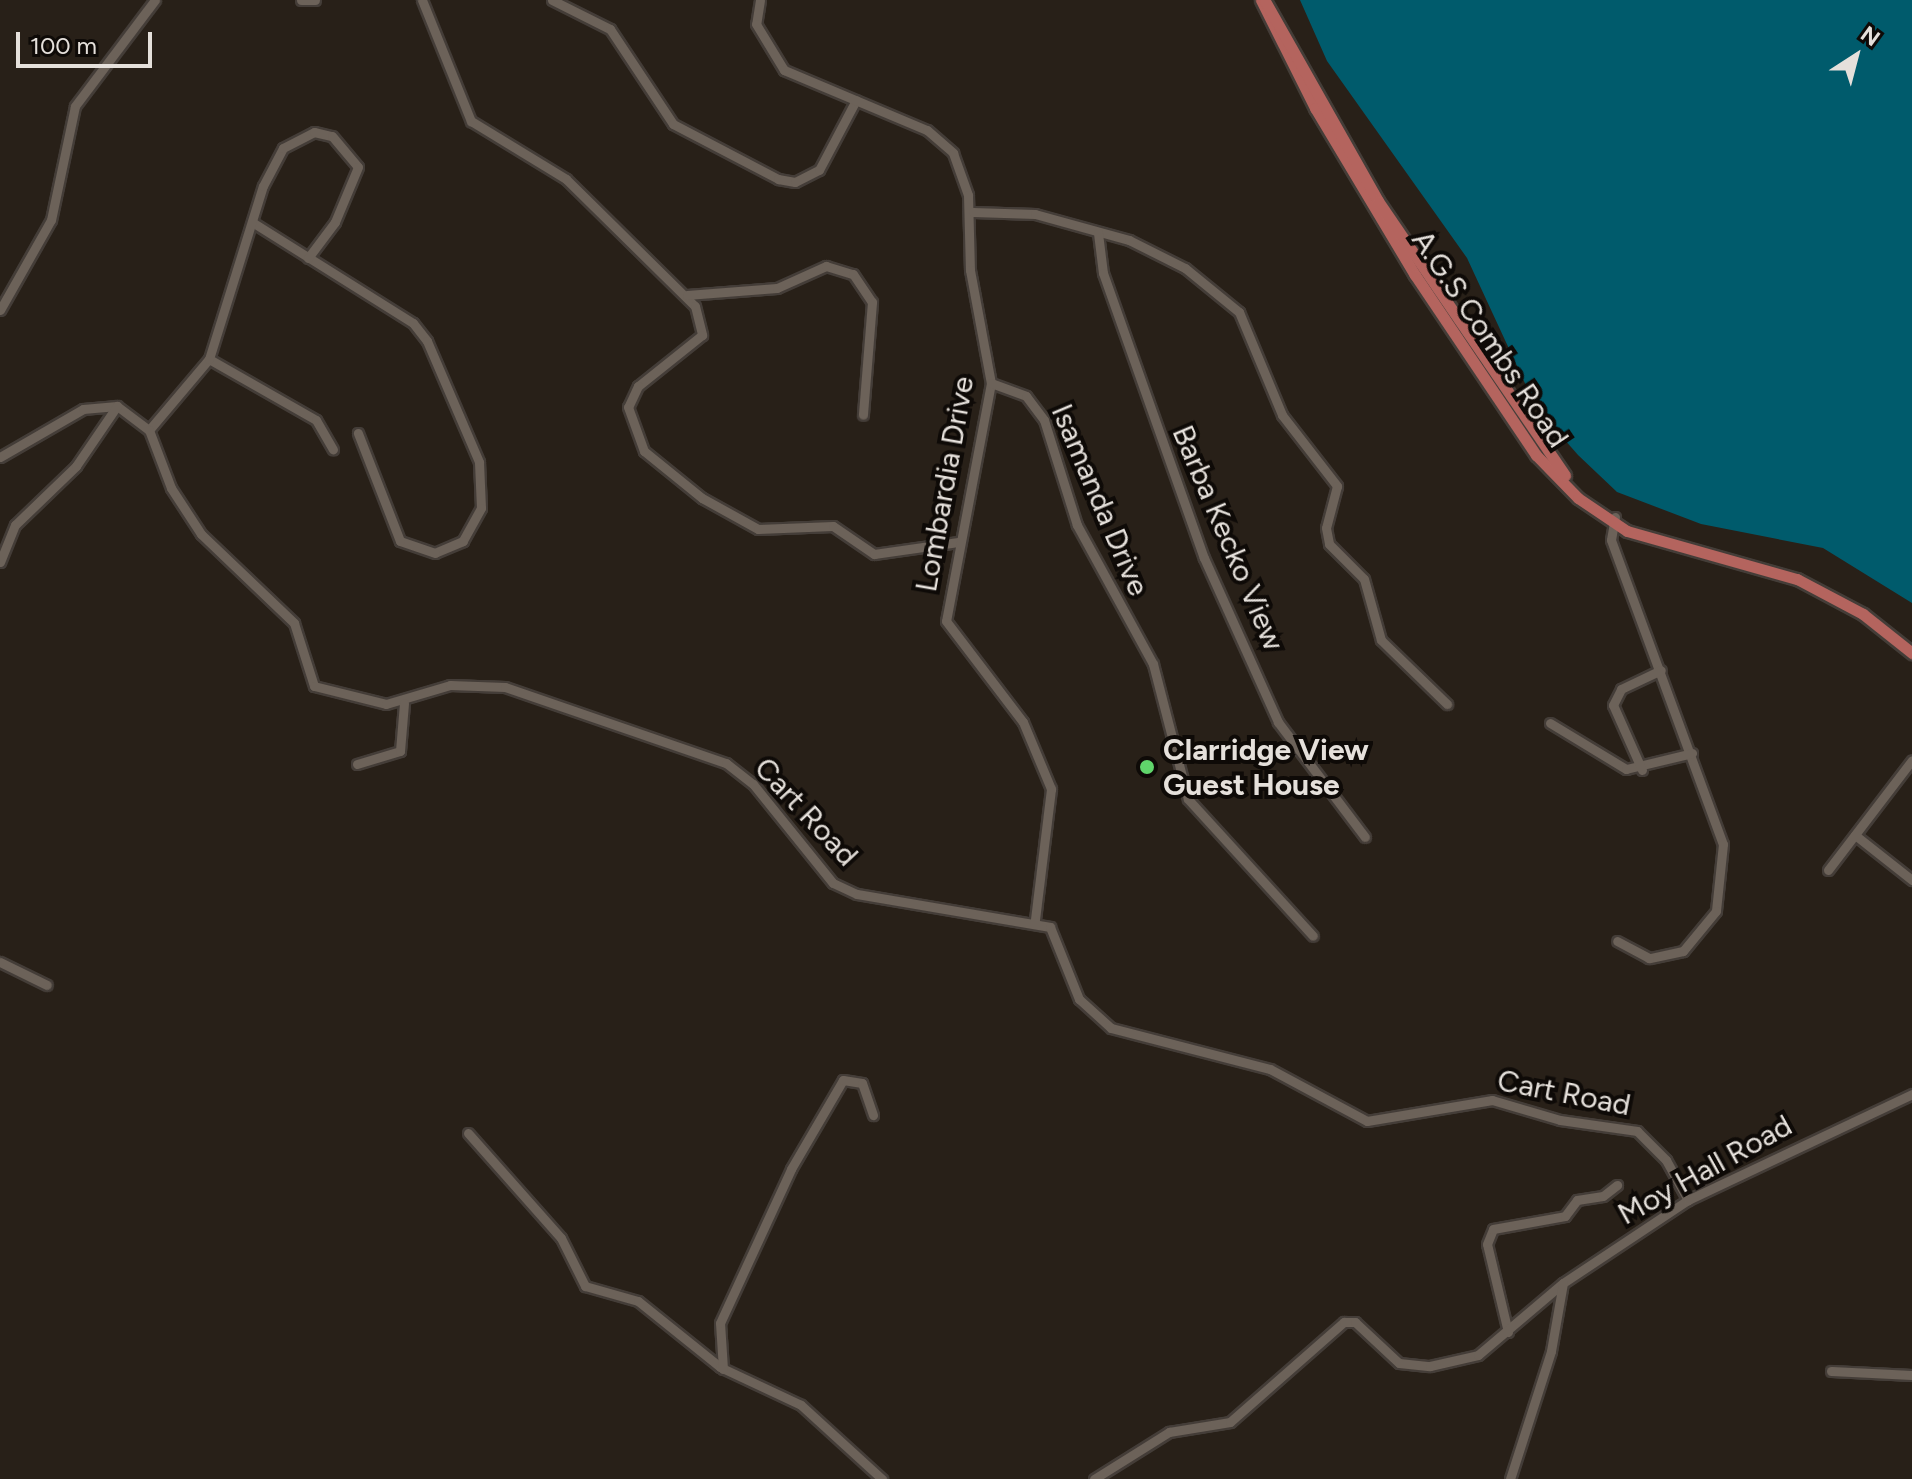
<!DOCTYPE html>
<style>
body{margin:0}
#map{position:relative;width:1912px;height:1479px;overflow:hidden;background:#282018;font-family:Figtree,sans-serif}
div>[style]{position:absolute}
.water>*{inset:0;background:#005b6c}
.roads{filter:drop-shadow(2px 0 #443d38) drop-shadow(-2px 0 #443d38) drop-shadow(0 2px #443d38) drop-shadow(0 -2px #443d38)}
.minor>*{height:9px;margin:-4.5px;padding:0 4.5px;transform-origin:4.5px;border-radius:4.5px;background:#6c6259}
.major>*{height:11px;margin:-5.5px;padding:0 5.5px;transform-origin:5.5px;border-radius:5.5px;background:#b4645e}
.dots>*{width:22px;height:22px;translate:-50% -50%;box-sizing:border-box;border:4px solid #0e0a07;border-radius:50%}
span{translate:-50% -50%;white-space:nowrap;text-align:center;line-height:1.15;-webkit-text-stroke:8px #0e0a07;paint-order:stroke}
.street-label{font-size:30px;color:#e5e0db}
.poi-label{font-size:30px;color:#e5e0db;font-weight:700}
.left{translate:0 -50%;text-align:left}
.north{position:absolute;left:1816px;top:16px;width:80px;height:80px;-webkit-text-stroke:6px #0e0a07;paint-order:stroke;rotate:36deg;font-size:22px;font-weight:700;line-height:32px;text-align:center;color:#e5e0db}
.north::after{content:'';display:block;margin:auto;width:28px;height:36px;background:#e5e0db;clip-path:polygon(50% 0,100% 100%,50% 72%,0 100%)}
.scale{position:absolute;left:16px;top:32px;width:136px;height:36px;box-sizing:border-box;border:4px solid #e5e0db;border-top:0;padding-left:10px;font-size:24px;line-height:28px;white-space:nowrap;color:#e5e0db;-webkit-text-stroke:6px #0e0a07;paint-order:stroke}
</style>
<div id="map">
<div class="water">
<div style="clip-path:polygon(1300px 0,1912px 0,1912px 603px,1823px 548px,1701px 524px,1617px 492px,1578px 455px,1536px 407px,1467px 258px,1327px 61px)"></div>
</div>
<div class="roads">
<div class="minor">
<div style="left:301px;top:0;width:14px"></div>
<div style="left:422px;top:0;width:131px;rotate:68deg"></div>
<div style="left:471px;top:121px;width:111px;rotate:31.4deg"></div>
<div style="left:566px;top:179px;width:181px;rotate:44.6deg"></div>
<div style="left:695px;top:306px;width:30px;rotate:76deg"></div>
<div style="left:702px;top:335px;width:82px;rotate:141.4deg"></div>
<div style="left:638px;top:386px;width:23px;rotate:115deg"></div>
<div style="left:628px;top:407px;width:47px;rotate:70deg"></div>
<div style="left:644px;top:451px;width:75px;rotate:39deg"></div>
<div style="left:702px;top:498px;width:64px;rotate:29deg"></div>
<div style="left:758px;top:529px;width:75px;rotate:-2.3deg"></div>
<div style="left:833px;top:526px;width:50px;rotate:34.3deg"></div>
<div style="left:874px;top:554px;width:85px;rotate:-8.1deg"></div>
<div style="left:552px;top:0;width:65px;rotate:26.6deg"></div>
<div style="left:610px;top:29px;width:114px;rotate:56.4deg"></div>
<div style="left:673px;top:124px;width:119px;rotate:27.6deg"></div>
<div style="left:778px;top:179px;width:17px;rotate:10deg"></div>
<div style="left:795px;top:182px;width:27px;rotate:-27deg"></div>
<div style="left:819px;top:170px;width:79px;rotate:-62.1deg"></div>
<div style="left:760px;top:0;width:24px;rotate:99deg"></div>
<div style="left:756px;top:24px;width:54px;rotate:58.7deg"></div>
<div style="left:784px;top:70px;width:155px;rotate:22.8deg"></div>
<div style="left:927px;top:130px;width:35px;rotate:41deg"></div>
<div style="left:953px;top:153px;width:45px;rotate:70.3deg"></div>
<div style="left:968px;top:195px;width:75px;rotate:88.5deg"></div>
<div style="left:970px;top:270px;width:115px;rotate:79.5deg"></div>
<div style="left:991px;top:383px;width:242px;rotate:100.7deg"></div>
<div style="left:946px;top:621px;width:127px;rotate:52.7deg"></div>
<div style="left:1023px;top:722px;width:73px;rotate:67.3deg"></div>
<div style="left:1051px;top:789px;width:132px;rotate:97deg"></div>
<div style="left:973px;top:212px;width:62px;rotate:1.8deg"></div>
<div style="left:1035px;top:214px;width:98px;rotate:15.5deg"></div>
<div style="left:1129px;top:240px;width:63px;rotate:26.6deg"></div>
<div style="left:1185px;top:268px;width:70px;rotate:39.2deg"></div>
<div style="left:1239px;top:312px;width:112px;rotate:67.3deg"></div>
<div style="left:1282px;top:415px;width:90px;rotate:52.2deg"></div>
<div style="left:1337px;top:486px;width:43px;rotate:104.7deg"></div>
<div style="left:1326px;top:528px;width:16px;rotate:79deg"></div>
<div style="left:1329px;top:544px;width:49px;rotate:45deg"></div>
<div style="left:1364px;top:579px;width:63px;rotate:74.4deg"></div>
<div style="left:1381px;top:640px;width:92px;rotate:44.1deg"></div>
<div style="left:252px;top:222px;width:190px;rotate:32.1deg"></div>
<div style="left:413px;top:323px;width:23px;rotate:52deg"></div>
<div style="left:427px;top:341px;width:132px;rotate:66.7deg"></div>
<div style="left:479px;top:462px;width:46px;rotate:87.5deg"></div>
<div style="left:481px;top:508px;width:38px;rotate:119deg"></div>
<div style="left:463px;top:541px;width:30px;rotate:157deg"></div>
<div style="left:435px;top:553px;width:37px;rotate:-161deg"></div>
<div style="left:400px;top:541px;width:116px;rotate:-111.3deg"></div>
<div style="left:1098px;top:233px;width:40px;rotate:82.9deg"></div>
<div style="left:1103px;top:273px;width:302px;rotate:70.5deg"></div>
<div style="left:1204px;top:558px;width:180px;rotate:65.7deg"></div>
<div style="left:1278px;top:722px;width:144px;rotate:52.9deg"></div>
<div style="left:687px;top:295px;width:90px;rotate:-4.4deg"></div>
<div style="left:777px;top:288px;width:54px;rotate:-24.2deg"></div>
<div style="left:826px;top:266px;width:28px;rotate:17deg"></div>
<div style="left:853px;top:274px;width:34px;rotate:56deg"></div>
<div style="left:872px;top:302px;width:113px;rotate:94.6deg"></div>
<div style="left:0;top:310px;width:103px;rotate:-60.5deg"></div>
<div style="left:51px;top:220px;width:116px;rotate:-78.1deg"></div>
<div style="left:75px;top:106px;width:133px;rotate:-53deg"></div>
<div style="left:209px;top:359px;width:123px;rotate:29.7deg"></div>
<div style="left:316px;top:420px;width:34px;rotate:60deg"></div>
<div style="left:991px;top:383px;width:37px;rotate:20deg"></div>
<div style="left:1026px;top:396px;width:30px;rotate:53deg"></div>
<div style="left:1044px;top:420px;width:110px;rotate:72.6deg"></div>
<div style="left:1077px;top:525px;width:158px;rotate:61.3deg"></div>
<div style="left:1153px;top:664px;width:139px;rotate:75.5deg"></div>
<div style="left:1188px;top:799px;width:185px;rotate:47.6deg"></div>
<div style="left:149px;top:430px;width:93px;rotate:-49.8deg"></div>
<div style="left:209px;top:359px;width:181px;rotate:-72.7deg"></div>
<div style="left:263px;top:186px;width:43px;rotate:-62.2deg"></div>
<div style="left:283px;top:148px;width:35px;rotate:-27deg"></div>
<div style="left:314px;top:132px;width:18px;rotate:13deg"></div>
<div style="left:332px;top:136px;width:40px;rotate:50deg"></div>
<div style="left:358px;top:167px;width:60px;rotate:112.7deg"></div>
<div style="left:335px;top:222px;width:45px;rotate:126.9deg"></div>
<div style="left:0;top:457px;width:96px;rotate:-30deg"></div>
<div style="left:83px;top:409px;width:34px;rotate:-5deg"></div>
<div style="left:117px;top:406px;width:40px;rotate:37deg"></div>
<div style="left:149px;top:430px;width:62px;rotate:69.2deg"></div>
<div style="left:171px;top:488px;width:55px;rotate:56.9deg"></div>
<div style="left:201px;top:534px;width:129px;rotate:43.7deg"></div>
<div style="left:294px;top:623px;width:66px;rotate:72.4deg"></div>
<div style="left:314px;top:686px;width:74px;rotate:14deg"></div>
<div style="left:386px;top:704px;width:67px;rotate:-16.5deg"></div>
<div style="left:450px;top:685px;width:55px;rotate:2.1deg"></div>
<div style="left:505px;top:687px;width:234px;rotate:19deg"></div>
<div style="left:726px;top:763px;width:34px;rotate:38deg"></div>
<div style="left:753px;top:784px;width:127px;rotate:51.1deg"></div>
<div style="left:833px;top:883px;width:26px;rotate:25deg"></div>
<div style="left:857px;top:894px;width:196px;rotate:9.7deg"></div>
<div style="left:1050px;top:927px;width:78px;rotate:68.1deg"></div>
<div style="left:1079px;top:999px;width:43px;rotate:42.2deg"></div>
<div style="left:1111px;top:1028px;width:164px;rotate:14.5deg"></div>
<div style="left:1270px;top:1069px;width:110px;rotate:28.2deg"></div>
<div style="left:1367px;top:1121px;width:127px;rotate:-9.5deg"></div>
<div style="left:1492px;top:1100px;width:71px;rotate:16.4deg"></div>
<div style="left:1560px;top:1120px;width:78px;rotate:8.1deg"></div>
<div style="left:1637px;top:1131px;width:41px;rotate:45deg"></div>
<div style="left:1666px;top:1160px;width:46px;rotate:61.2deg"></div>
<div style="left:1615px;top:517px;width:23px;rotate:100deg"></div>
<div style="left:1611px;top:540px;width:324px;rotate:69.8deg"></div>
<div style="left:1723px;top:844px;width:67px;rotate:96deg"></div>
<div style="left:1716px;top:911px;width:52px;rotate:129.5deg"></div>
<div style="left:1683px;top:951px;width:35px;rotate:168deg"></div>
<div style="left:1649px;top:958px;width:36px;rotate:-152deg"></div>
<div style="left:0;top:562px;width:40px;rotate:-68deg"></div>
<div style="left:15px;top:525px;width:85px;rotate:-44deg"></div>
<div style="left:76px;top:466px;width:73px;rotate:-55.7deg"></div>
<div style="left:1550px;top:723px;width:89px;rotate:31.2deg"></div>
<div style="left:1626px;top:769px;width:68px;rotate:-13.6deg"></div>
<div style="left:357px;top:764px;width:45px;rotate:-16.8deg"></div>
<div style="left:400px;top:751px;width:48px;rotate:-85.2deg"></div>
<div style="left:1642px;top:770px;width:71px;rotate:-114deg"></div>
<div style="left:1613px;top:705px;width:18px;rotate:-63deg"></div>
<div style="left:1621px;top:689px;width:44px;rotate:-25.4deg"></div>
<div style="left:1855px;top:835px;width:73px;rotate:38.3deg"></div>
<div style="left:1828px;top:870px;width:138px;rotate:-52.6deg"></div>
<div style="left:0;top:962px;width:52px;rotate:26.1deg"></div>
<div style="left:468px;top:1133px;width:140px;rotate:48.5deg"></div>
<div style="left:561px;top:1238px;width:54px;rotate:63.4deg"></div>
<div style="left:585px;top:1286px;width:55px;rotate:15.8deg"></div>
<div style="left:638px;top:1301px;width:105px;rotate:38.8deg"></div>
<div style="left:720px;top:1367px;width:89px;rotate:25.1deg"></div>
<div style="left:801px;top:1405px;width:110px;rotate:42.4deg"></div>
<div style="left:1508px;top:1332px;width:90px;rotate:-103.4deg"></div>
<div style="left:1487px;top:1244px;width:16px;rotate:-68deg"></div>
<div style="left:1493px;top:1229px;width:73px;rotate:-10.2deg"></div>
<div style="left:1565px;top:1216px;width:20px;rotate:-53deg"></div>
<div style="left:1577px;top:1200px;width:26px;rotate:-9deg"></div>
<div style="left:1603px;top:1196px;width:18px;rotate:-38deg"></div>
<div style="left:723px;top:1369px;width:46px;rotate:-93.7deg"></div>
<div style="left:720px;top:1323px;width:170px;rotate:-65.2deg"></div>
<div style="left:791px;top:1169px;width:103px;rotate:-59.7deg"></div>
<div style="left:843px;top:1080px;width:19px;rotate:9deg"></div>
<div style="left:862px;top:1083px;width:34px;rotate:71deg"></div>
<div style="left:1831px;top:1371px;width:81px;rotate:2.8deg"></div>
<div style="left:1094px;top:1479px;width:89px;rotate:-32.1deg"></div>
<div style="left:1169px;top:1432px;width:62px;rotate:-9.3deg"></div>
<div style="left:1230px;top:1422px;width:152px;rotate:-41.3deg"></div>
<div style="left:1344px;top:1322px;width:11px"></div>
<div style="left:1355px;top:1322px;width:60px;rotate:43deg"></div>
<div style="left:1399px;top:1363px;width:31px;rotate:6deg"></div>
<div style="left:1430px;top:1366px;width:49px;rotate:-12.9deg"></div>
<div style="left:1478px;top:1355px;width:111px;rotate:-40.3deg"></div>
<div style="left:1563px;top:1283px;width:150px;rotate:-33.6deg"></div>
<div style="left:1688px;top:1200px;width:248px;rotate:-25.3deg"></div>
<div style="left:1510px;top:1479px;width:134px;rotate:-72.2deg"></div>
<div style="left:1551px;top:1351px;width:69px;rotate:-80deg"></div>
</div>
<div class="major">
<div style="left:1261px;top:0;width:121px;rotate:63.4deg"></div>
<div style="left:1315px;top:108px;width:195px;rotate:59.1deg"></div>
<div style="left:1415px;top:275px;width:217px;rotate:56.1deg"></div>
<div style="left:1536px;top:455px;width:60px;rotate:45.7deg"></div>
<div style="left:1578px;top:498px;width:59px;rotate:34deg"></div>
<div style="left:1627px;top:531px;width:177px;rotate:15.8deg"></div>
<div style="left:1797px;top:579px;width:75px;rotate:27.9deg"></div>
<div style="left:1863px;top:614px;width:63px;rotate:38.5deg"></div>
<div style="left:1265px;top:1px;width:230px;rotate:60.5deg"></div>
<div style="left:1378px;top:201px;width:332px;rotate:55.7deg"></div>
</div>
</div>
<div class="dots">
<div style="left:1147px;top:767px;background:#60d56b"></div>
</div>
<div class="street-label">
<span style="left:1490px;top:339px;rotate:56deg">A.G.S Combs Road</span>
<span style="left:945px;top:484px;rotate:-80deg">Lombardia Drive</span>
<span style="left:1100px;top:500px;rotate:67deg">Isamanda Drive</span>
<span style="left:1228px;top:538px;rotate:67deg">Barba Kecko View</span>
<span style="left:806px;top:812px;rotate:47deg">Cart Road</span>
<span style="left:1564px;top:1093px;rotate:11deg">Cart Road</span>
<span style="left:1705px;top:1170px;rotate:-29deg">Moy Hall Road</span>
</div>
<div class="poi-label">
<span class="left" style="left:1163px;top:767px">Clarridge View<br>Guest House</span>
</div>
<div class="north">N</div>
<div class="scale">100 m</div>
</div>
